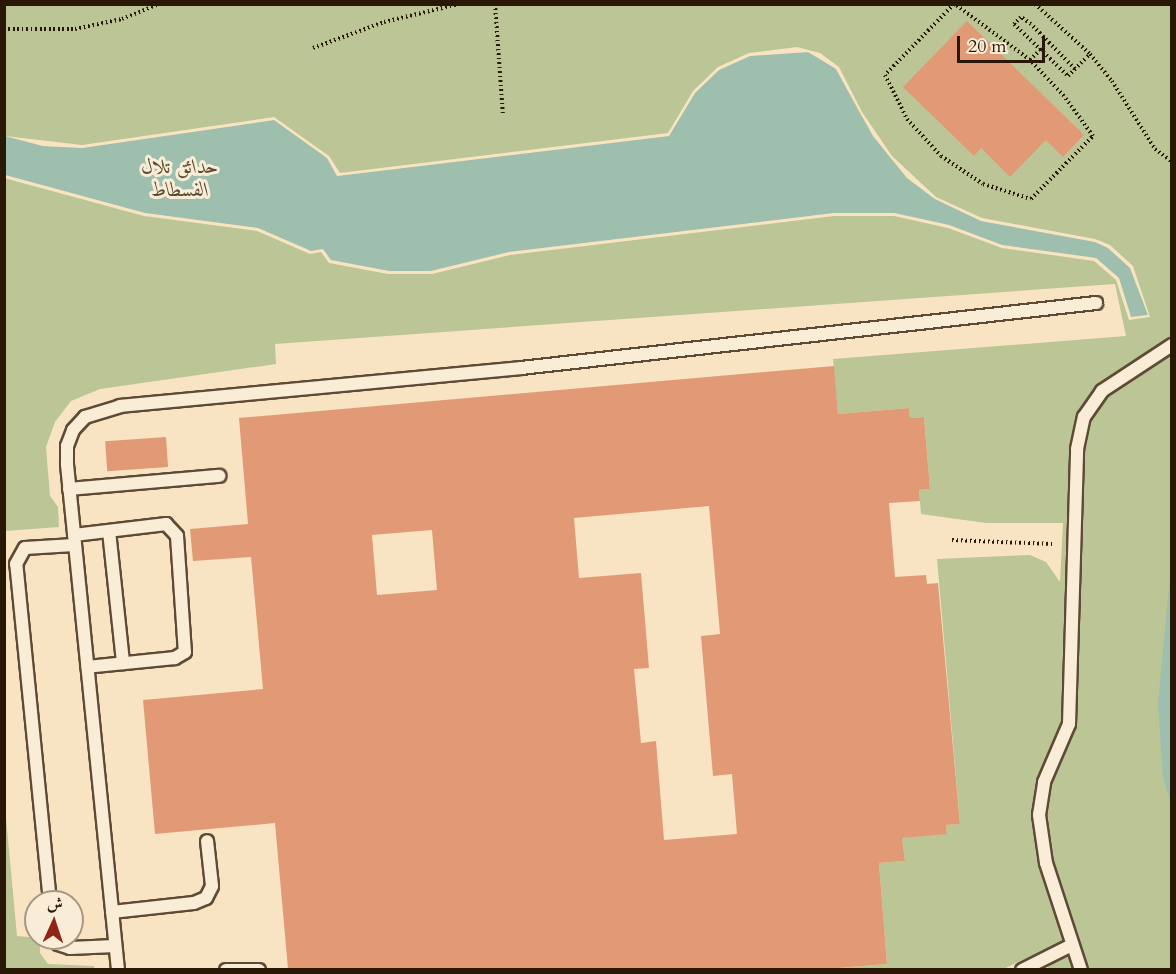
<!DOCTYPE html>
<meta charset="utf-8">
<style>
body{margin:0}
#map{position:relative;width:1176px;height:974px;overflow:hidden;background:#f8e4c2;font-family:Cardo,Amiri,serif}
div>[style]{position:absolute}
.green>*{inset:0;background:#bbc595}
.water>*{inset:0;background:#9ebfae}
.pier>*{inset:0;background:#f8e4c2}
.building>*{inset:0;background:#e19a75;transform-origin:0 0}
.path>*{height:4px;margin-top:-2px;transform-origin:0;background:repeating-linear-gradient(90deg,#2a1807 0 1.5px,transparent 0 4.5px)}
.roads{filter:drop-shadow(2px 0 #5e4b36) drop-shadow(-2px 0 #5e4b36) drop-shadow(0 2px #5e4b36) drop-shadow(0 -2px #5e4b36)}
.lane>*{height:12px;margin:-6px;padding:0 6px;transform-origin:6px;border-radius:6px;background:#faedd7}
span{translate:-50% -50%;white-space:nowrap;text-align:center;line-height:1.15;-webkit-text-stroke:6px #faedd7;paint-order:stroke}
.park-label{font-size:20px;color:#564c32;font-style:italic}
.frame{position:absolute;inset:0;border:6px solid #2a1807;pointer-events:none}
.north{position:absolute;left:24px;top:890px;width:60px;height:60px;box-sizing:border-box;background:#faedd7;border:2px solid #a79884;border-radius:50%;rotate:3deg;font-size:16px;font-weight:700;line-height:24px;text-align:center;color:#2a1807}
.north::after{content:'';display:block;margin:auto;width:21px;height:27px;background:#8f2418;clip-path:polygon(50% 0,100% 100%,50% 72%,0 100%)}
.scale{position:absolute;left:957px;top:36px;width:88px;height:27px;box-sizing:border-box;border:3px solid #2a1807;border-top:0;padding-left:8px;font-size:18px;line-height:21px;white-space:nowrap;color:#2a1807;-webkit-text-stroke:4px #faedd7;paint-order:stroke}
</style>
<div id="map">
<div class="green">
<div style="clip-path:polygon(4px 5px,1171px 5px,1171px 969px,1048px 969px,1047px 949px,1003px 969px,827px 969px,887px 964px,879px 863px,905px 861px,902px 838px,947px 833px,946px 825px,960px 824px,937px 559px,1030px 555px,1046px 562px,1060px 582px,1063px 523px,986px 523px,921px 514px,919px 490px,930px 489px,924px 417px,910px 418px,909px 408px,838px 414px,833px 359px,1126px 336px,1115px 284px,275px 344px,276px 364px,100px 389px,71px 401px,55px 422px,46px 447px,50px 496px,58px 507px,59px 527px,5px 531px)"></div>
<div style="clip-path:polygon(5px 807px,17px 936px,40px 938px,40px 953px,48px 964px,94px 966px,95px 969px,5px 969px)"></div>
</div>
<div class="water">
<div style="clip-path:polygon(797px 50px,819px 56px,836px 69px,859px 113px,890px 158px,907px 178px,935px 199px,981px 221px,1095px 242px,1108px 248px,1130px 268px,1148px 315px,1131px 317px,1119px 278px,1096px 258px,1002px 245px,949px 225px,894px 213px,834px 213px,509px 252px,431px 271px,389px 271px,330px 260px,323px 249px,311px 251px,258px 228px,145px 213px,5px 175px,4px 136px,43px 146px,82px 148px,274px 120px,327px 158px,338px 176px,669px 136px,695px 93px,719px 70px,750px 56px)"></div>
<div style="clip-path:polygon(1171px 564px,1172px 805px,1171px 805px,1163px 777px,1158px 704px)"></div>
</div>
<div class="pier">
<div style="clip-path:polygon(797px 47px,820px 53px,839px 67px,862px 112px,892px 156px,936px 197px,982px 218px,1095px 239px,1110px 245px,1133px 266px,1150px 317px,1129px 320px,1116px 280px,1094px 261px,1002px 248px,948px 228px,894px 216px,834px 216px,510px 255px,432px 274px,388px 274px,329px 263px,321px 252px,310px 254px,257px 231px,144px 216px,4px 178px,5px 175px,145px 213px,258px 228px,311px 251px,323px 249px,331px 260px,389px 271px,431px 271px,509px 252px,834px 213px,894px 213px,949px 225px,1002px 245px,1096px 258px,1119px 278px,1131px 317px,1148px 315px,1130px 268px,1108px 248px,1095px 242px,981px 221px,935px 199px,907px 178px,873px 136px,836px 69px,808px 52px,750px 56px,719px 70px,695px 93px,669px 136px,337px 176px,327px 158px,274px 120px,82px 148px,43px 146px,5px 136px,82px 145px,274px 117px,329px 156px,340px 173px,668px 133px,693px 91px,718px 67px,749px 53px)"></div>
</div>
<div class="building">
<div style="clip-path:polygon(967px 21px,1084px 135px,1063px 157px,1046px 140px,1010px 177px,981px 148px,974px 156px,903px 87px)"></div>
<div style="clip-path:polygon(evenodd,834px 366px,838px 414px,909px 408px,910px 418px,924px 417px,930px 489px,919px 490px,920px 501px,889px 503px,895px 577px,926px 575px,927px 584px,938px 583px,960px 824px,946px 825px,947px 834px,902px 838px,905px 861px,879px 863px,887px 964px,827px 969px,288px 969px,275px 823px,155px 834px,143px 700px,263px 689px,251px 557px,193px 561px,190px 529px,248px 524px,239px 418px,834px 366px,709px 506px,720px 634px,701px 636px,713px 776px,732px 774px,737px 834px,664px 840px,656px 741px,641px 743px,634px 669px,649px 668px,641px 573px,579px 578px,574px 518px,709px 506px,834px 366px,432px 530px,437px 590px,377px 595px,372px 535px,432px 530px)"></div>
<div style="left:166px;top:437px;width:30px;height:61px;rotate:86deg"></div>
</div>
<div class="path">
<div style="left:495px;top:4px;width:111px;rotate:85.9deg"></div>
<div style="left:954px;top:4px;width:99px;rotate:134.2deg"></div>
<div style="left:885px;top:75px;width:49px;rotate:63.4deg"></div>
<div style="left:907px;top:119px;width:50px;rotate:47.4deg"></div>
<div style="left:941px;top:156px;width:50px;rotate:33.7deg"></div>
<div style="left:983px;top:184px;width:50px;rotate:17.4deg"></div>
<div style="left:1031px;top:199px;width:88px;rotate:-45.5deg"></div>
<div style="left:1093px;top:136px;width:49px;rotate:-125.9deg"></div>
<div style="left:1064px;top:96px;width:50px;rotate:-133.4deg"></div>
<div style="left:1030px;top:60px;width:94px;rotate:-143.3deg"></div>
<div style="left:1035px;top:4px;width:74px;rotate:42.3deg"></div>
<div style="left:1090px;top:54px;width:35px;rotate:51deg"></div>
<div style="left:1112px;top:81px;width:80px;rotate:57.7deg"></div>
<div style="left:1155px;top:149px;width:21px;rotate:37deg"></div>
<div style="left:4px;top:29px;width:71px"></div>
<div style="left:75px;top:29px;width:48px;rotate:-12deg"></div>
<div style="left:122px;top:19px;width:40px;rotate:-22deg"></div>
<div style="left:313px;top:48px;width:76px;rotate:-20.1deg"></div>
<div style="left:384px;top:22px;width:77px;rotate:-13.5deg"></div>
<div style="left:1030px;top:60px;width:17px;rotate:-45deg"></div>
<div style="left:1075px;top:69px;width:63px;rotate:-134.4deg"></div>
<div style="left:1031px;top:24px;width:12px;rotate:-145deg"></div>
<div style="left:1021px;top:17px;width:10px;rotate:135deg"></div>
<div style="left:1014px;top:24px;width:75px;rotate:43.9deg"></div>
<div style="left:1068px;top:76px;width:31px;rotate:-45deg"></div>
<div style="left:952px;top:540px;width:101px;rotate:2.3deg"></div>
</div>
<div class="roads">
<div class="lane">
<div style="left:69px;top:489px;width:151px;rotate:-5deg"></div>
<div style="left:109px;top:531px;width:133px;rotate:83.9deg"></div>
<div style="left:74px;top:535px;width:93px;rotate:-6.8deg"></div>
<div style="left:166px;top:524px;width:16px;rotate:47deg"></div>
<div style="left:177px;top:536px;width:116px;rotate:86.1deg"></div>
<div style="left:185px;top:652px;width:12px;rotate:149deg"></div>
<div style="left:175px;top:658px;width:88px;rotate:174.2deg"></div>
<div style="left:50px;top:902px;width:340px;rotate:-95.7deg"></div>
<div style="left:16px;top:564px;width:18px;rotate:-61deg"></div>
<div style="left:25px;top:548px;width:49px;rotate:-3.5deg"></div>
<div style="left:112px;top:912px;width:82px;rotate:-6.3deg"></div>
<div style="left:194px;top:903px;width:13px;rotate:-23deg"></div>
<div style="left:206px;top:898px;width:13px;rotate:-63deg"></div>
<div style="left:212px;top:886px;width:45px;rotate:-96.3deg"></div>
<div style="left:54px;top:938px;width:7px;rotate:56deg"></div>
<div style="left:58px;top:944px;width:13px;rotate:18deg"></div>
<div style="left:70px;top:948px;width:45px;rotate:-2.5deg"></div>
<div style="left:118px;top:970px;width:509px;rotate:-95.76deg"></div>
<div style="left:67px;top:464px;width:18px;rotate:-90deg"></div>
<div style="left:67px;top:446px;width:17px;rotate:-69deg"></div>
<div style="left:73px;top:430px;width:18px;rotate:-47deg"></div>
<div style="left:85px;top:417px;width:37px;rotate:-17deg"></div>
<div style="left:120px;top:406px;width:403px;rotate:-5.4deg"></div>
<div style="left:521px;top:368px;width:579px;rotate:-6.45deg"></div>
<div style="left:226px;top:970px;width:33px"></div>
<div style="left:1022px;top:970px;width:56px;rotate:-26.6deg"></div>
<div style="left:1081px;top:970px;width:113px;rotate:-108.1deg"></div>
<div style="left:1046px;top:863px;width:49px;rotate:-98.3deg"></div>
<div style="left:1039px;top:815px;width:33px;rotate:-81deg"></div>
<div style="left:1044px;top:782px;width:63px;rotate:-66.7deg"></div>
<div style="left:1069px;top:724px;width:275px;rotate:-88.3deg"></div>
<div style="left:1077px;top:449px;width:33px;rotate:-78deg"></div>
<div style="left:1084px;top:417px;width:32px;rotate:-55deg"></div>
<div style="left:1102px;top:391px;width:84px;rotate:-33.3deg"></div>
</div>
</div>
<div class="park-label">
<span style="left:180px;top:178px">حدائق تلال<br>الفسطاط</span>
</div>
<div class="frame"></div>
<div class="north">ش</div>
<div class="scale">20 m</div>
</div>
